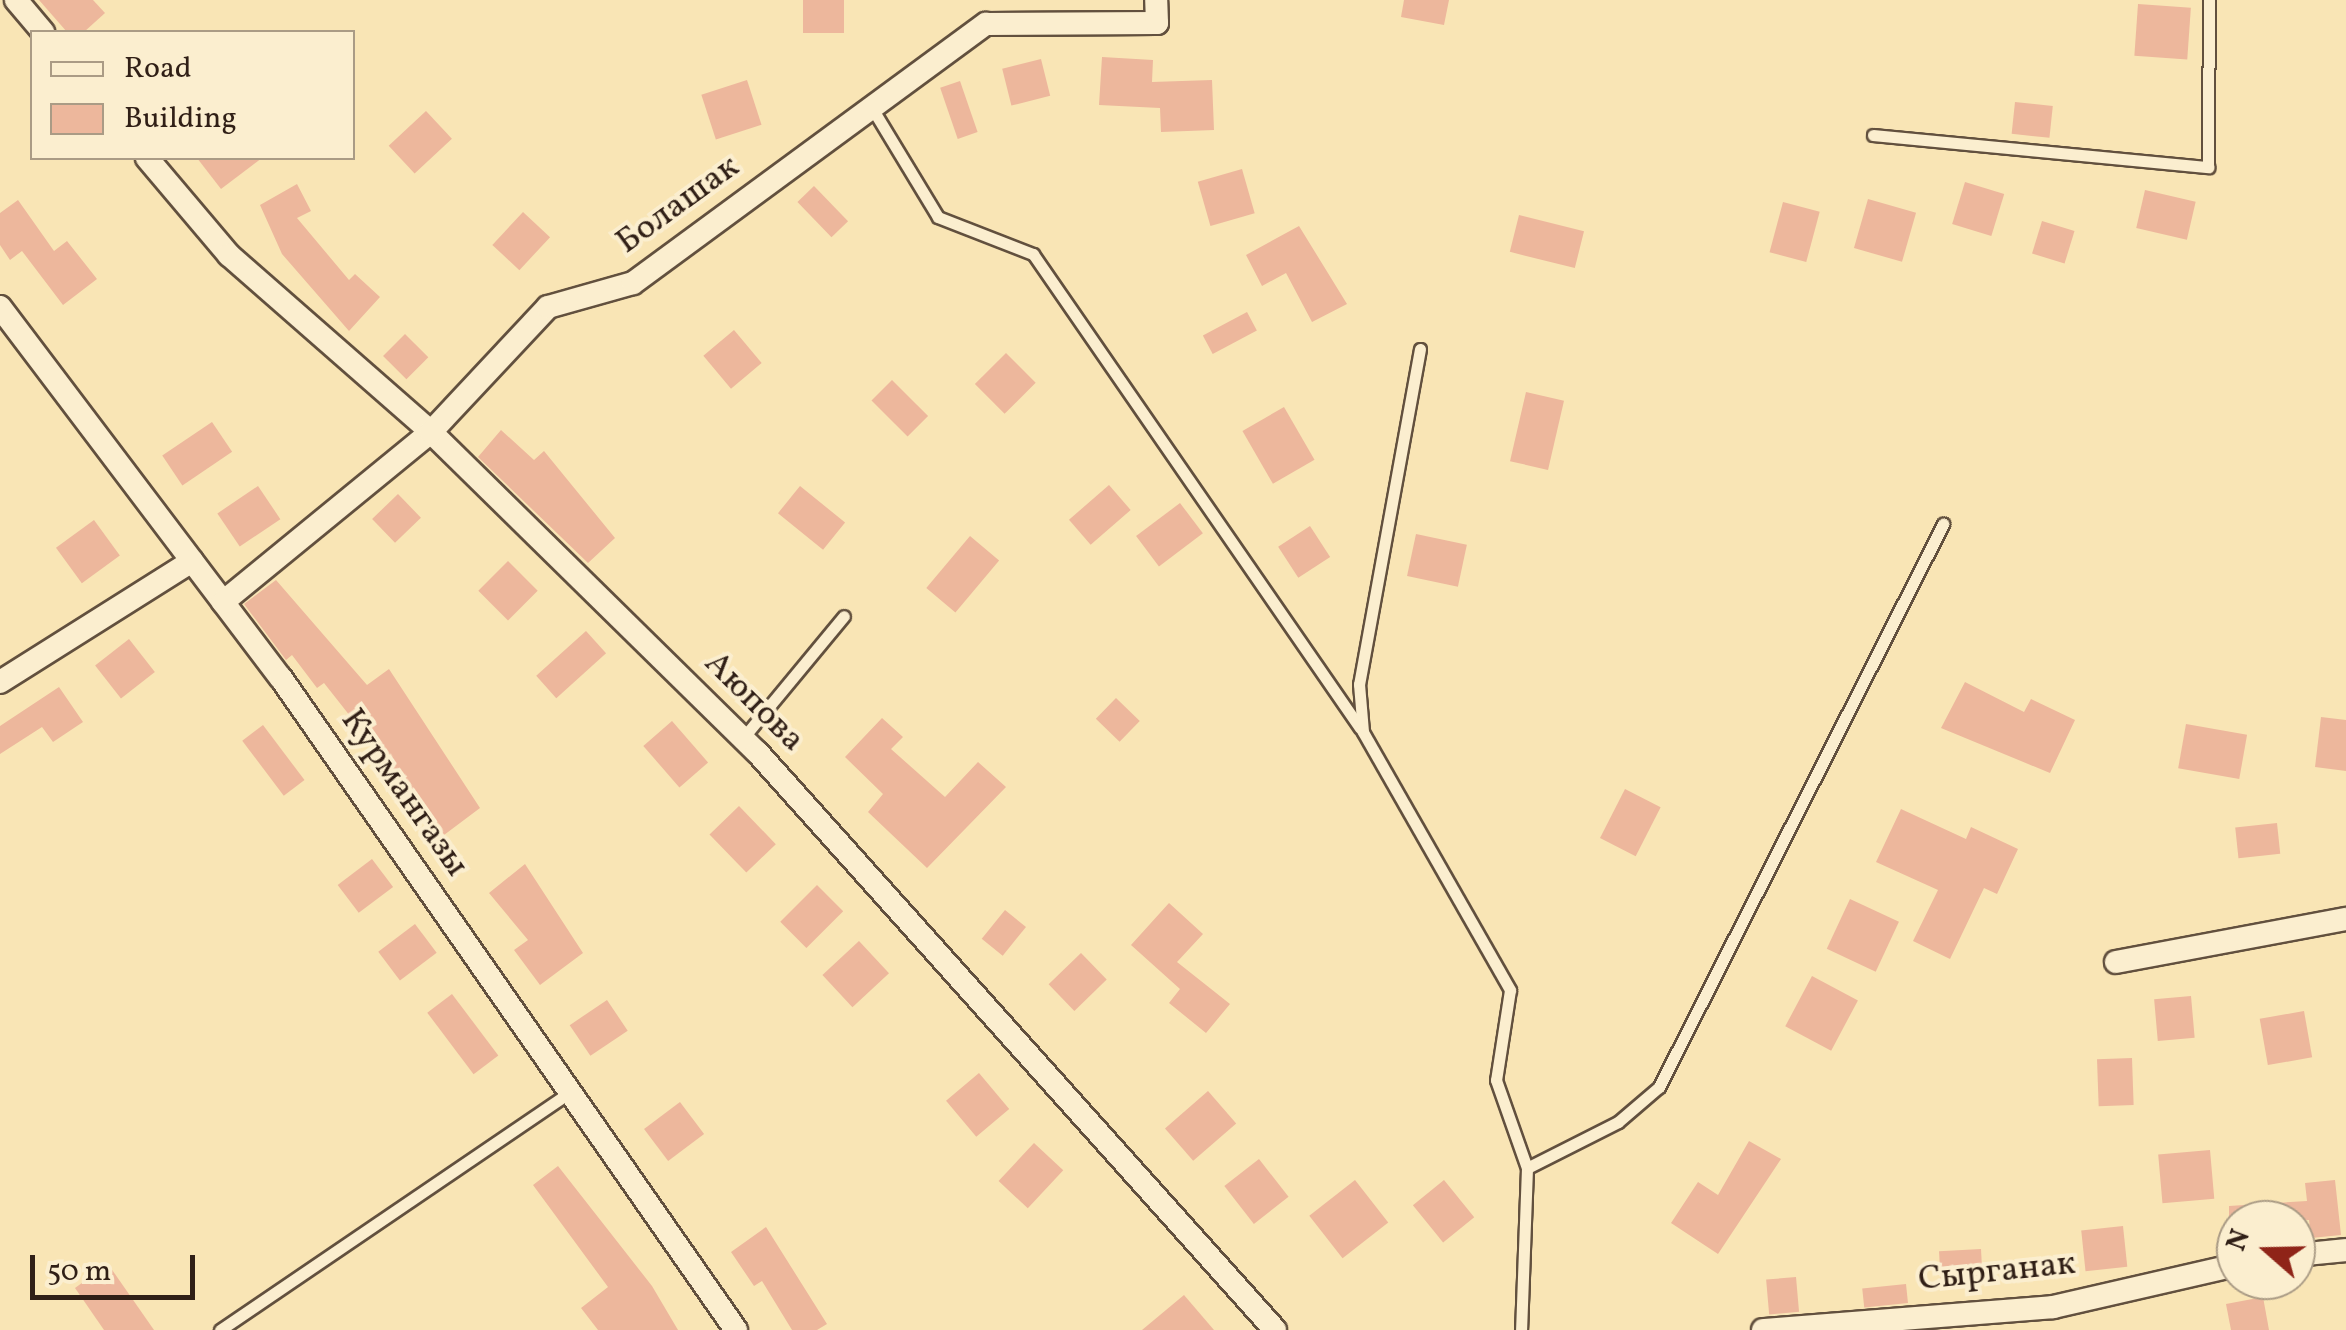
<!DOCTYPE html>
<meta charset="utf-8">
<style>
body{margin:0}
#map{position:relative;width:2346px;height:1330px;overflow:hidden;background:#f9e5b5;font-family:Vollkorn,serif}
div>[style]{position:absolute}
.building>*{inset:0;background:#edb79c;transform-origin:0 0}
.roads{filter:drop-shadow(2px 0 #62503e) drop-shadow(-2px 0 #62503e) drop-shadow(0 2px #62503e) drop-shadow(0 -2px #62503e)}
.service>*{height:11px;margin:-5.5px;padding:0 5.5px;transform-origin:5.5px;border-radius:5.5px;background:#fbeecf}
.minor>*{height:22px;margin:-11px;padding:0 11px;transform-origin:11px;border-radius:11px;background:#fbeecf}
span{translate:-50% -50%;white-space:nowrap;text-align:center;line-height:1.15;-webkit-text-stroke:8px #fbeecf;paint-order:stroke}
.street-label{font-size:35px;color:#301f16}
.legend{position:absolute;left:30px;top:30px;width:325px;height:130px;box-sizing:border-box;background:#fbeecf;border:2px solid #aa9b85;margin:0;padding:12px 18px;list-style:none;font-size:30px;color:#301f16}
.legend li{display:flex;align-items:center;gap:20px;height:50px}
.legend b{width:50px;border:2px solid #aa9b85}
.north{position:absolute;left:2216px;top:1200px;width:100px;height:100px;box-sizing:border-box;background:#fbeecf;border:2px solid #aa9b85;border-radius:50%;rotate:290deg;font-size:28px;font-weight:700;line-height:40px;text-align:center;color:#301f16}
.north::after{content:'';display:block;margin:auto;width:35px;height:45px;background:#8f2418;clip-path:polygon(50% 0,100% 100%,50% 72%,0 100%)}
.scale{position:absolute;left:30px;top:1255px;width:165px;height:45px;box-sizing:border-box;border:5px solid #301f16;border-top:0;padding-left:12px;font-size:30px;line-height:35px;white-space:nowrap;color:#301f16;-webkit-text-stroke:8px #fbeecf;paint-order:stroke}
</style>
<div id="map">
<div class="building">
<div style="clip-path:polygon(39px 0,93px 0,105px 13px,84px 32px,67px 32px)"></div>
<div style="left:803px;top:0;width:41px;height:33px"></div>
<div style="clip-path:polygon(1404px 0,1449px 0,1444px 25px,1401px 17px)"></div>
<div style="left:2138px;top:4px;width:53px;height:52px;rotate:4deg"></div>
<div style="clip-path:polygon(1102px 57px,1153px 60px,1152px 82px,1212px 80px,1214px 130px,1161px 132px,1160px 108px,1099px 105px)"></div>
<div style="left:1041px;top:59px;width:38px;height:40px;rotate:76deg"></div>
<div style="left:747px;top:80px;width:47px;height:48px;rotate:72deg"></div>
<div style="left:960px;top:81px;width:54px;height:21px;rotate:71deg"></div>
<div style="left:2015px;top:102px;width:38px;height:32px;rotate:6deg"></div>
<div style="left:426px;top:111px;width:38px;height:51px;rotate:47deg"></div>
<div style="clip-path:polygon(197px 158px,262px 158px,221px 189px)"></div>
<div style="left:1242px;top:169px;width:46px;height:46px;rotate:74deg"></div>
<div style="left:1965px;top:182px;width:41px;height:44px;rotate:17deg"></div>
<div style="clip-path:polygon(297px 184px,311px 211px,297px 218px,349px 280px,355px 274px,380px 297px,349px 331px,282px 254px,260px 205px)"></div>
<div style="left:814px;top:186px;width:49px;height:23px;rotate:46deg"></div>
<div style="left:2145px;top:190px;width:52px;height:39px;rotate:13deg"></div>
<div style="left:1868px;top:199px;width:50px;height:51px;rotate:16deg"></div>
<div style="clip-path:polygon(18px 200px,54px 251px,67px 241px,97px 279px,63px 305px,22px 251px,10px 260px,0 245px,0 213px)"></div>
<div style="left:1783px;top:202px;width:38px;height:52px;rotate:15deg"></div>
<div style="left:523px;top:212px;width:37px;height:45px;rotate:43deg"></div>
<div style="left:1519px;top:215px;width:67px;height:38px;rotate:14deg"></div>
<div style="left:2042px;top:221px;width:34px;height:34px;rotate:17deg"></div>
<div style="clip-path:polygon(1299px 226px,1347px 304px,1312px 322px,1286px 273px,1262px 286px,1246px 255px)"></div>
<div style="left:1247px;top:312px;width:21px;height:50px;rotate:62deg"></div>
<div style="left:734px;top:330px;width:43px;height:40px;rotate:50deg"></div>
<div style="left:405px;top:334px;width:33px;height:31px;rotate:45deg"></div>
<div style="left:1006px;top:353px;width:42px;height:44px;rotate:45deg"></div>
<div style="left:892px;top:380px;width:51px;height:29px;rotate:45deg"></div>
<div style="left:1526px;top:392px;width:39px;height:71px;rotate:13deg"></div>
<div style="left:1284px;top:407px;width:61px;height:48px;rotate:60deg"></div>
<div style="left:212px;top:422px;width:36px;height:60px;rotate:56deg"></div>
<div style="clip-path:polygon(501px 430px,534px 460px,544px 451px,615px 538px,588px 563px,478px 457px)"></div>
<div style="left:1109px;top:485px;width:33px;height:53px;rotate:49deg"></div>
<div style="left:258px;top:486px;width:40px;height:49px;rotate:56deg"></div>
<div style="left:800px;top:486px;width:58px;height:35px;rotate:39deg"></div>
<div style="left:398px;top:494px;width:33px;height:36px;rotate:46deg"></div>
<div style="left:1180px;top:503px;width:38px;height:55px;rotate:53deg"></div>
<div style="left:94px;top:520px;width:44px;height:47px;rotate:54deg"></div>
<div style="left:1310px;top:526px;width:37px;height:38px;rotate:57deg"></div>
<div style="left:1416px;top:534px;width:52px;height:43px;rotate:12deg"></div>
<div style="left:970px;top:536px;width:38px;height:68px;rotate:40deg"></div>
<div style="left:508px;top:561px;width:42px;height:42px;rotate:45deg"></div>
<div style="clip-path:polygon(276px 580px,367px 685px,389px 669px,480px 808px,444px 835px,324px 683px,317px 688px,292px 655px,286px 660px,244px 604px)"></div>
<div style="left:586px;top:631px;width:30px;height:67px;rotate:48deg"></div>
<div style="left:129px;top:639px;width:42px;height:43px;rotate:52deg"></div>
<div style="clip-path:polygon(1965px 682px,2024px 712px,2031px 699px,2075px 720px,2050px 773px,1941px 728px)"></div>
<div style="clip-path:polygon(59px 687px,83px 722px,53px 742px,42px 727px,0 754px,0 726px)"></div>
<div style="left:1116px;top:698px;width:33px;height:29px;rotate:44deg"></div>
<div style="clip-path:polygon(2321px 717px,2346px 720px,2346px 771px,2315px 767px)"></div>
<div style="clip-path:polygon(882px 718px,903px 737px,891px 749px,945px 797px,978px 762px,1006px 787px,927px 868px,868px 812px,883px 794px,845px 757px)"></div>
<div style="left:672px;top:721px;width:55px;height:38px;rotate:49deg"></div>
<div style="left:2186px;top:724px;width:62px;height:45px;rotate:10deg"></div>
<div style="left:263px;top:725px;width:69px;height:26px;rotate:53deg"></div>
<div style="left:1625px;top:789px;width:40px;height:55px;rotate:27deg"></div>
<div style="left:739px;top:806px;width:53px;height:41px;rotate:46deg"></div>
<div style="clip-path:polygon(1901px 809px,1966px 839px,1971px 827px,2018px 849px,1997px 894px,1984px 888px,1950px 959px,1913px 941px,1938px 890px,1876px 862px)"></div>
<div style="left:2277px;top:823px;width:31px;height:42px;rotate:84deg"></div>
<div style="left:372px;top:859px;width:35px;height:43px;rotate:53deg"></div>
<div style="clip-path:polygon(525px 864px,583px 953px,540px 985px,514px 950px,528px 940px,489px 893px)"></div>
<div style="left:817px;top:885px;width:37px;height:52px;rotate:45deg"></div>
<div style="left:1850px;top:899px;width:54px;height:55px;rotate:25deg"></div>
<div style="clip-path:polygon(1169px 903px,1203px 934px,1177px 962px,1230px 1004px,1206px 1033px,1169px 1003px,1180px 989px,1131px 945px)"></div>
<div style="left:1005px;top:910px;width:27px;height:37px;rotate:39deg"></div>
<div style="left:415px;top:924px;width:36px;height:46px;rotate:53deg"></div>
<div style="left:859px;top:941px;width:44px;height:50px;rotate:47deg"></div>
<div style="left:1081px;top:953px;width:37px;height:45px;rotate:46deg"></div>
<div style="left:1812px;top:976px;width:52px;height:57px;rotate:28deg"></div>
<div style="left:452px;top:994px;width:77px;height:31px;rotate:53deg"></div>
<div style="left:2191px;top:996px;width:42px;height:37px;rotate:85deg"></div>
<div style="left:607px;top:1000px;width:37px;height:45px;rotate:56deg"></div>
<div style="left:2304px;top:1011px;width:47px;height:45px;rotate:80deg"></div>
<div style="left:2132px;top:1058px;width:47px;height:35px;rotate:88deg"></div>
<div style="left:979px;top:1073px;width:47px;height:43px;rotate:50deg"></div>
<div style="left:1208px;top:1091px;width:43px;height:57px;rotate:49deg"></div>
<div style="left:680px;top:1102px;width:40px;height:45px;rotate:53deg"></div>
<div style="clip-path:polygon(1749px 1141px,1781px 1159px,1718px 1254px,1671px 1223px,1698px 1182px,1718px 1195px)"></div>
<div style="left:1034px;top:1143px;width:40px;height:52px;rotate:43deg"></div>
<div style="left:2210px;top:1150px;width:49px;height:52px;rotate:85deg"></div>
<div style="left:1259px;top:1159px;width:48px;height:44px;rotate:52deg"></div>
<div style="clip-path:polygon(558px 1166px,652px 1286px,678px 1330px,598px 1330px,581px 1308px,608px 1287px,533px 1185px)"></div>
<div style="left:1355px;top:1180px;width:54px;height:58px;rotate:52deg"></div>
<div style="left:1444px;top:1180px;width:48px;height:40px;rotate:51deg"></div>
<div style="clip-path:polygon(2335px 1180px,2341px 1235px,2311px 1238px,2309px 1220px,2229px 1220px,2229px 1206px,2307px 1201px,2305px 1183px)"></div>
<div style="left:2123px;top:1226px;width:41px;height:42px;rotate:84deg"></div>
<div style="clip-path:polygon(766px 1227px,827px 1324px,817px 1330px,792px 1330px,762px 1281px,754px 1286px,731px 1252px)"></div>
<div style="left:1981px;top:1249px;width:36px;height:42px;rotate:87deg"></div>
<div style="clip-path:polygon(108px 1264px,154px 1330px,104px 1330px,75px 1288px)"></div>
<div style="left:1796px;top:1277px;width:35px;height:30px;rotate:85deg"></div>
<div style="left:1906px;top:1284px;width:19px;height:44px;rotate:84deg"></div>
<div style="clip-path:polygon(1184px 1295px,1214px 1330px,1142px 1330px)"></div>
<div style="clip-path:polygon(2263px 1297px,2269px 1330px,2231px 1330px,2226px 1304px)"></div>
</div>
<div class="roads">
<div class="service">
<div style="left:872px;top:108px;width:127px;rotate:58.8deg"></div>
<div style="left:938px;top:217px;width:102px;rotate:21.3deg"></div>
<div style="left:1033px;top:254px;width:576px;rotate:55.4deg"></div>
<div style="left:1873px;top:135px;width:337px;rotate:5.5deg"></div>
<div style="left:2208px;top:167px;width:167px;rotate:-89.7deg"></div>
<div style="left:1420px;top:349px;width:341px;rotate:100.3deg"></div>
<div style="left:1359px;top:684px;width:48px;rotate:85.2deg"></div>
<div style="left:1363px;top:732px;width:297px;rotate:60.3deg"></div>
<div style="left:1510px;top:990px;width:91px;rotate:98.8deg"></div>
<div style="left:1496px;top:1080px;width:93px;rotate:70.6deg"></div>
<div style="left:1527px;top:1168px;width:162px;rotate:92.1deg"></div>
<div style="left:743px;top:738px;width:158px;rotate:-50.4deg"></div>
<div style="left:1527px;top:1168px;width:102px;rotate:-26.8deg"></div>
<div style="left:1618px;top:1122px;width:54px;rotate:-40.5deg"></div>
<div style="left:1659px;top:1087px;width:631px;rotate:-63.23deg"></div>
<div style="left:220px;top:1330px;width:423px;rotate:-34.2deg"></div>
</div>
<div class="minor">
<div style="left:16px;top:0;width:42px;rotate:49.8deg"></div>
<div style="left:147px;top:158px;width:127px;rotate:49.8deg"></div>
<div style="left:229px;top:255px;width:269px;rotate:41.2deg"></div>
<div style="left:431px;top:432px;width:457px;rotate:44.5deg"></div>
<div style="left:757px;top:752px;width:776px;rotate:48.13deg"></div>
<div style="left:0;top:307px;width:465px;rotate:52.9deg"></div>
<div style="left:281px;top:678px;width:795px;rotate:55.09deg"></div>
<div style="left:223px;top:602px;width:269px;rotate:-39.3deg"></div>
<div style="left:431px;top:432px;width:171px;rotate:-46.9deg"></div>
<div style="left:548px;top:307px;width:88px;rotate:-15.8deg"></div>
<div style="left:633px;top:283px;width:438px;rotate:-36.3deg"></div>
<div style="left:986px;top:24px;width:171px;rotate:-0.3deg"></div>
<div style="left:1157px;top:23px;width:23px;rotate:-92deg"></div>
<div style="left:0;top:682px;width:227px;rotate:-32.2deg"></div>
<div style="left:2116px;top:962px;width:234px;rotate:-10.6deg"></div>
<div style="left:2296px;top:1255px;width:50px;rotate:-5.7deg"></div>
<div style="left:1763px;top:1330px;width:291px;rotate:-4.5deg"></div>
<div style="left:2053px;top:1307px;width:188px;rotate:-12.9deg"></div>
</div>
</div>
<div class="street-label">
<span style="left:678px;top:205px;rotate:-36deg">Болашак</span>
<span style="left:754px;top:702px;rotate:45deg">Аюпова</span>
<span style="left:404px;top:793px;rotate:55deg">Курмангазы</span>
<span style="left:1997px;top:1272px;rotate:-6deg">Сырганак</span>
</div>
<ul class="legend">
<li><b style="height:12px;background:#fbeecf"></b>Road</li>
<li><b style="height:28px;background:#edb79c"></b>Building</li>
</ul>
<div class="north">N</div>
<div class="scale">50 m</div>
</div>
